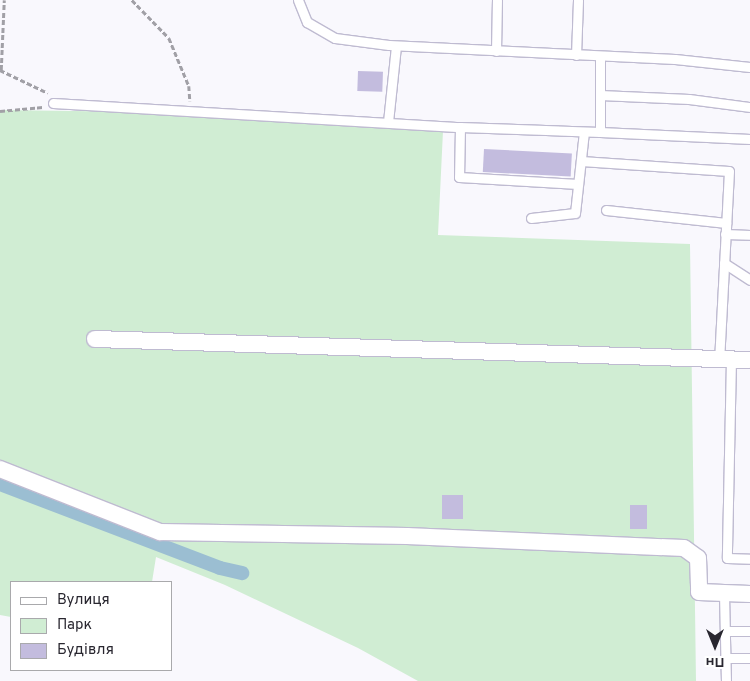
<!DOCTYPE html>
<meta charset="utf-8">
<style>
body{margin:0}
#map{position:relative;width:750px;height:681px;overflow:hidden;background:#f9f8fd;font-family:Overpass,sans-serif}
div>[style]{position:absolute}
.green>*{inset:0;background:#d0edd3}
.canal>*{height:14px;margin:-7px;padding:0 7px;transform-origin:7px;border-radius:7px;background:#9bbed2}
.building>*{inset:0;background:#c3bcde;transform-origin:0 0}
.path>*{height:2.5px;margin-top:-1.25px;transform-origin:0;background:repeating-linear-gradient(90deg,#a1a0a6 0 5px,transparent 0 7.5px)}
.roads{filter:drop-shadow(1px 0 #bfbbd1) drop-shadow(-1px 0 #bfbbd1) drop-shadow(0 1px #bfbbd1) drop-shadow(0 -1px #bfbbd1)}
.lane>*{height:9px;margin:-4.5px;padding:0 4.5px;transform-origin:4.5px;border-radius:4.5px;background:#fff}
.street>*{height:16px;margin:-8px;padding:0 8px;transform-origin:8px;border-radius:8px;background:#fff}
span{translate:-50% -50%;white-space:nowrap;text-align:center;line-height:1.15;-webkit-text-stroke:5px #fff;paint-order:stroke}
.legend{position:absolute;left:10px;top:581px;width:162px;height:90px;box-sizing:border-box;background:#fff;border:1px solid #a9a9ac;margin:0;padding:6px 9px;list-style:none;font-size:15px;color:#292730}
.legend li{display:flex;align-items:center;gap:10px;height:25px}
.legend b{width:25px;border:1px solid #a9a9ac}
.north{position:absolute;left:690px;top:621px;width:50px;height:50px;-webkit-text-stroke:4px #fff;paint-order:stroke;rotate:180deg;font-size:14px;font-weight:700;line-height:20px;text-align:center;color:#292730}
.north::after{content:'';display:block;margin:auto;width:18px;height:22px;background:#292730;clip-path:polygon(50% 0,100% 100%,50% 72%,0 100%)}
</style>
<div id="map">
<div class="green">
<div style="clip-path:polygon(0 110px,146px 112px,443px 131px,438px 235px,690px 244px,696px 681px,418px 681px,358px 648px,225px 585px,156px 557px,152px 582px,11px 582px,11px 617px,0 615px)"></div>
</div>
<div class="canal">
<div style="left:0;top:484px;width:235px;rotate:20.9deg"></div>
<div style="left:220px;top:568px;width:23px;rotate:13deg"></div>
</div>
<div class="building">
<div style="left:358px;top:71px;width:25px;height:20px;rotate:2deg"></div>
<div style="left:484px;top:149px;width:88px;height:23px;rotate:3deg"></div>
<div style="left:442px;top:495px;width:21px;height:24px"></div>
<div style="left:630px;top:505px;width:17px;height:24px"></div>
</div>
<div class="path">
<div style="left:132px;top:0;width:53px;rotate:45.8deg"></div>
<div style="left:169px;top:38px;width:52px;rotate:67.4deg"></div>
<div style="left:189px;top:86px;width:15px;rotate:86deg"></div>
<div style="left:0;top:70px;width:53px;rotate:25.6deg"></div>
<div style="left:1px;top:70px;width:70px;rotate:-87.5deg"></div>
<div style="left:0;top:111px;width:43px;rotate:-5.3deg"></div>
</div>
<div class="roads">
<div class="lane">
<div style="left:298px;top:0;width:24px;rotate:68deg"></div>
<div style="left:307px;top:22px;width:32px;rotate:30deg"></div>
<div style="left:335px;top:38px;width:54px;rotate:7.4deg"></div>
<div style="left:389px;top:45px;width:286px;rotate:2.8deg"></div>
<div style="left:675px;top:59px;width:75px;rotate:6.1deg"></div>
<div style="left:496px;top:51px;width:51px;rotate:-88.9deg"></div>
<div style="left:576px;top:55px;width:55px;rotate:-87.9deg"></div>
<div style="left:600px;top:56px;width:76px;rotate:90deg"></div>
<div style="left:600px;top:132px;width:150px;rotate:2.7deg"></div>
<div style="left:600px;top:95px;width:89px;rotate:2.6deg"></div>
<div style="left:689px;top:99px;width:62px;rotate:7.5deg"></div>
<div style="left:53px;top:103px;width:408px;rotate:3.4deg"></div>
<div style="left:460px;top:127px;width:140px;rotate:2deg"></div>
<div style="left:388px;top:122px;width:76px;rotate:-84deg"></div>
<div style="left:460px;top:127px;width:50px;rotate:91.1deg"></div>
<div style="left:459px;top:177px;width:119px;rotate:3.4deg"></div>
<div style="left:581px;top:161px;width:148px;rotate:3.9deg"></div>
<div style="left:729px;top:171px;width:188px;rotate:93deg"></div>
<div style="left:606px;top:210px;width:121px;rotate:6.2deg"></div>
<div style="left:531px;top:218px;width:44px;rotate:-6.5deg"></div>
<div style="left:575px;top:213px;width:81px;rotate:-83.7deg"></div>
<div style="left:725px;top:234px;width:25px;rotate:2deg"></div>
<div style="left:724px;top:263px;width:31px;rotate:33deg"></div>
<div style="left:731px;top:359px;width:199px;rotate:91.2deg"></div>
<div style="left:727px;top:558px;width:23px;rotate:2deg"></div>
<div style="left:724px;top:594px;width:87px;rotate:88.7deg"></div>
<div style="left:725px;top:631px;width:25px"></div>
<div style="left:725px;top:658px;width:25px"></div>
</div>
<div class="street">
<div style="left:95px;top:339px;width:655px;rotate:1.84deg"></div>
<div style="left:0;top:469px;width:172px;rotate:21.5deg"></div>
<div style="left:160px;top:532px;width:247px;rotate:0.9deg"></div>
<div style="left:407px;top:536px;width:277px;rotate:2.5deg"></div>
<div style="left:684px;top:548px;width:17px;rotate:36deg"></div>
<div style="left:698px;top:558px;width:34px;rotate:88deg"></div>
<div style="left:699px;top:592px;width:51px;rotate:2.2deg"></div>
</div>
</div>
<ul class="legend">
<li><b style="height:6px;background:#fff"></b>Вулиця</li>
<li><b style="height:14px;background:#d0edd3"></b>Парк</li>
<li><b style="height:14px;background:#c3bcde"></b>Будівля</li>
</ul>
<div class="north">Пн</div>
</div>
